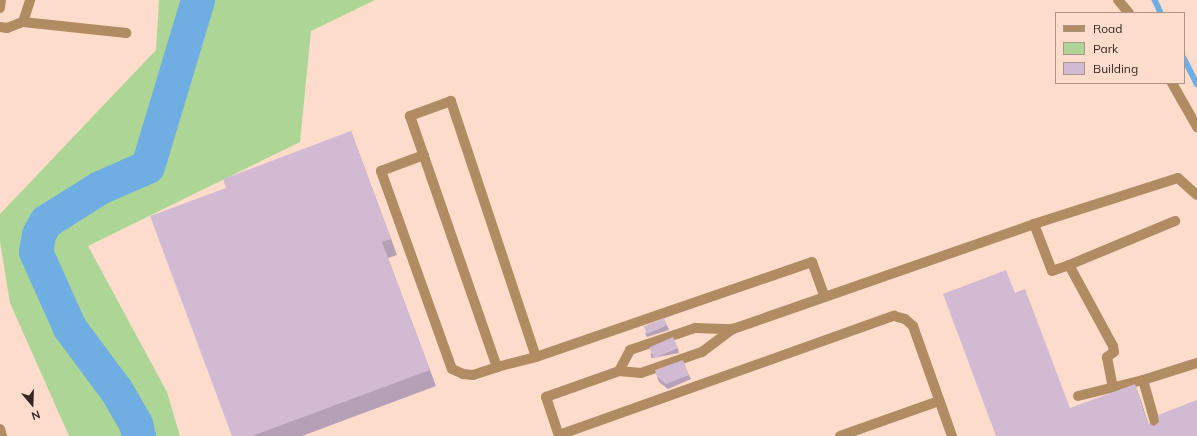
<!DOCTYPE html>
<style>
body{margin:0}
#map{position:relative;width:1197px;height:436px;overflow:hidden;background:#fedccc;font-family:Mulish,sans-serif}
div>[style]{position:absolute}
.green>*{inset:0;background:#acd596}
.stream>*{height:5.5px;margin:-2.75px;padding:0 2.75px;transform-origin:2.75px;border-radius:2.75px;background:#6fade3}
.river>*{height:34px;margin:-17px;padding:0 17px;transform-origin:17px;border-radius:17px;background:#6fade3}
.service>*{height:10px;margin:-5px;padding:0 5px;transform-origin:5px;border-radius:5px;background:#b18b62}
.minor>*{height:10px;margin:-5px;padding:0 5px;transform-origin:5px;border-radius:5px;background:#b18b62}
.wall>*{inset:0;background:#b5a0b5;transform-origin:0 0}
.shaded-wall>*{inset:0;background:#938294}
.building>*{inset:0;background:#d2bad3;transform-origin:0 0}
span{translate:-50% -50%;white-space:nowrap;text-align:center;line-height:1.15;-webkit-text-stroke:3px #fedccc;paint-order:stroke}
.legend{position:absolute;left:1055px;top:12px;width:130px;height:72px;box-sizing:border-box;background:#fedccc;border:1px solid #ae9488;margin:0;padding:5px 7px;list-style:none;font-size:12px;color:#352822}
.legend li{display:flex;align-items:center;gap:8px;height:20px}
.legend b{width:20px;border:1px solid #ae9488}
.north{position:absolute;left:12px;top:384px;width:40px;height:40px;-webkit-text-stroke:3px #fedccc;paint-order:stroke;rotate:161deg;font-size:11px;font-weight:700;line-height:16px;text-align:center;color:#352822}
.north::after{content:'';display:block;margin:auto;width:14px;height:18px;background:#352822;clip-path:polygon(50% 0,100% 100%,50% 72%,0 100%)}
</style>
<div id="map">
<div class="green">
<div style="clip-path:polygon(159px 0,375px 0,311px 31px,300px 142px,88px 246px,167px 392px,180px 436px,69px 436px,10px 303px,0 241px,0 214px,156px 50px)"></div>
</div>
<div class="stream">
<div style="left:1155px;top:0;width:14px;rotate:65deg"></div>
<div style="left:1184px;top:58px;width:29px;rotate:63deg"></div>
</div>
<div class="river">
<div style="left:139px;top:436px;width:12px;rotate:-104deg"></div>
<div style="left:136px;top:424px;width:39px;rotate:-120deg"></div>
<div style="left:116px;top:390px;width:77px;rotate:-126.6deg"></div>
<div style="left:70px;top:328px;width:83px;rotate:-114.1deg"></div>
<div style="left:36px;top:252px;width:17px;rotate:-80deg"></div>
<div style="left:39px;top:235px;width:15px;rotate:-62deg"></div>
<div style="left:46px;top:222px;width:64px;rotate:-32.2deg"></div>
<div style="left:100px;top:188px;width:52px;rotate:-23.6deg"></div>
<div style="left:148px;top:167px;width:174px;rotate:-73.3deg"></div>
</div>
<div class="service">
<div style="left:424px;top:155px;width:46px;rotate:159.6deg"></div>
<div style="left:381px;top:171px;width:210px;rotate:70.3deg"></div>
<div style="left:452px;top:369px;width:12px;rotate:24deg"></div>
<div style="left:463px;top:374px;width:10px;rotate:6deg"></div>
<div style="left:473px;top:375px;width:25px;rotate:-18deg"></div>
<div style="left:1034px;top:224px;width:50px;rotate:69deg"></div>
<div style="left:1052px;top:271px;width:18px;rotate:-19deg"></div>
<div style="left:1069px;top:265px;width:92px;rotate:61.5deg"></div>
<div style="left:1113px;top:346px;width:6px;rotate:81deg"></div>
<div style="left:1114px;top:352px;width:9px;rotate:144deg"></div>
<div style="left:1107px;top:357px;width:31px;rotate:79deg"></div>
<div style="left:1069px;top:265px;width:115px;rotate:-22.5deg"></div>
<div style="left:536px;top:357px;width:270px;rotate:-108.4deg"></div>
<div style="left:451px;top:101px;width:44px;rotate:159.9deg"></div>
<div style="left:410px;top:116px;width:266px;rotate:70.9deg"></div>
<div style="left:497px;top:367px;width:40px;rotate:-14.4deg"></div>
<div style="left:536px;top:357px;width:292px;rotate:-19deg"></div>
<div style="left:812px;top:262px;width:37px;rotate:70deg"></div>
<div style="left:1143px;top:380px;width:58px;rotate:74.1deg"></div>
<div style="left:1078px;top:396px;width:67px;rotate:-13.8deg"></div>
<div style="left:1143px;top:380px;width:57px;rotate:-17.5deg"></div>
</div>
<div class="minor">
<div style="left:1118px;top:0;width:17px;rotate:50deg"></div>
<div style="left:0;top:8px;width:8px;rotate:-83deg"></div>
<div style="left:23px;top:22px;width:104px;rotate:6.1deg"></div>
<div style="left:0;top:27px;width:7px;rotate:8deg"></div>
<div style="left:7px;top:28px;width:17px;rotate:-21deg"></div>
<div style="left:23px;top:22px;width:23px;rotate:-72deg"></div>
<div style="left:1172px;top:83px;width:51px;rotate:60.4deg"></div>
<div style="left:619px;top:371px;width:24px;rotate:-62deg"></div>
<div style="left:630px;top:350px;width:69px;rotate:-18.7deg"></div>
<div style="left:695px;top:328px;width:38px;rotate:2deg"></div>
<div style="left:0;top:429px;width:7px;rotate:74deg"></div>
<div style="left:559px;top:435px;width:356px;rotate:-19.6deg"></div>
<div style="left:894px;top:316px;width:11px;rotate:15deg"></div>
<div style="left:905px;top:319px;width:11px;rotate:41deg"></div>
<div style="left:913px;top:326px;width:117px;rotate:70.5deg"></div>
<div style="left:559px;top:436px;width:41px;rotate:-108.4deg"></div>
<div style="left:546px;top:397px;width:77px;rotate:-19.6deg"></div>
<div style="left:619px;top:371px;width:22px;rotate:5deg"></div>
<div style="left:641px;top:373px;width:65px;rotate:-19deg"></div>
<div style="left:702px;top:352px;width:39px;rotate:-37deg"></div>
<div style="left:733px;top:329px;width:319px;rotate:-19.2deg"></div>
<div style="left:1034px;top:224px;width:151px;rotate:-17.7deg"></div>
<div style="left:1178px;top:178px;width:25px;rotate:42deg"></div>
<div style="left:840px;top:436px;width:105px;rotate:-19.5deg"></div>
</div>
<div class="wall">
<div style="clip-path:polygon(351px 131px,397px 255px,388px 258px,436px 386px,302px 436px,232px 436px,226px 188px)"></div>
<div style="clip-path:polygon(667px 325px,669px 330px,647px 337px,645px 333px)"></div>
<div style="left:678px;top:348px;width:5px;height:28px;rotate:79deg"></div>
<div style="clip-path:polygon(689px 375px,691px 379px,668px 389px,659px 382px,657px 377px)"></div>
</div>
<div class="shaded-wall">
<div style="clip-path:polygon(1135px 384px,1141px 401px,1152px 436px,1147px 422px)"></div>
</div>
<div class="building">
<div style="clip-path:polygon(351px 131px,391px 239px,382px 242px,430px 370px,252px 436px,232px 436px,150px 216px,226px 188px,223px 179px)"></div>
<div style="clip-path:polygon(1006px 270px,1015px 293px,1025px 289px,1070px 408px,1135px 384px,1147px 422px,1154px 426px,1159px 422px,1158px 415px,1197px 400px,1197px 436px,996px 436px,943px 294px)"></div>
<div style="left:664px;top:318px;width:8px;height:22px;rotate:67deg"></div>
<div style="left:673px;top:337px;width:12px;height:26px;rotate:66deg"></div>
<div style="clip-path:polygon(683px 360px,689px 375px,666px 384px,657px 377px,655px 370px)"></div>
</div>
<ul class="legend">
<li><b style="height:5px;background:#b18b62"></b>Road</li>
<li><b style="height:11px;background:#acd596"></b>Park</li>
<li><b style="height:11px;background:#d2bad3"></b>Building</li>
</ul>
<div class="north">N</div>
</div>
